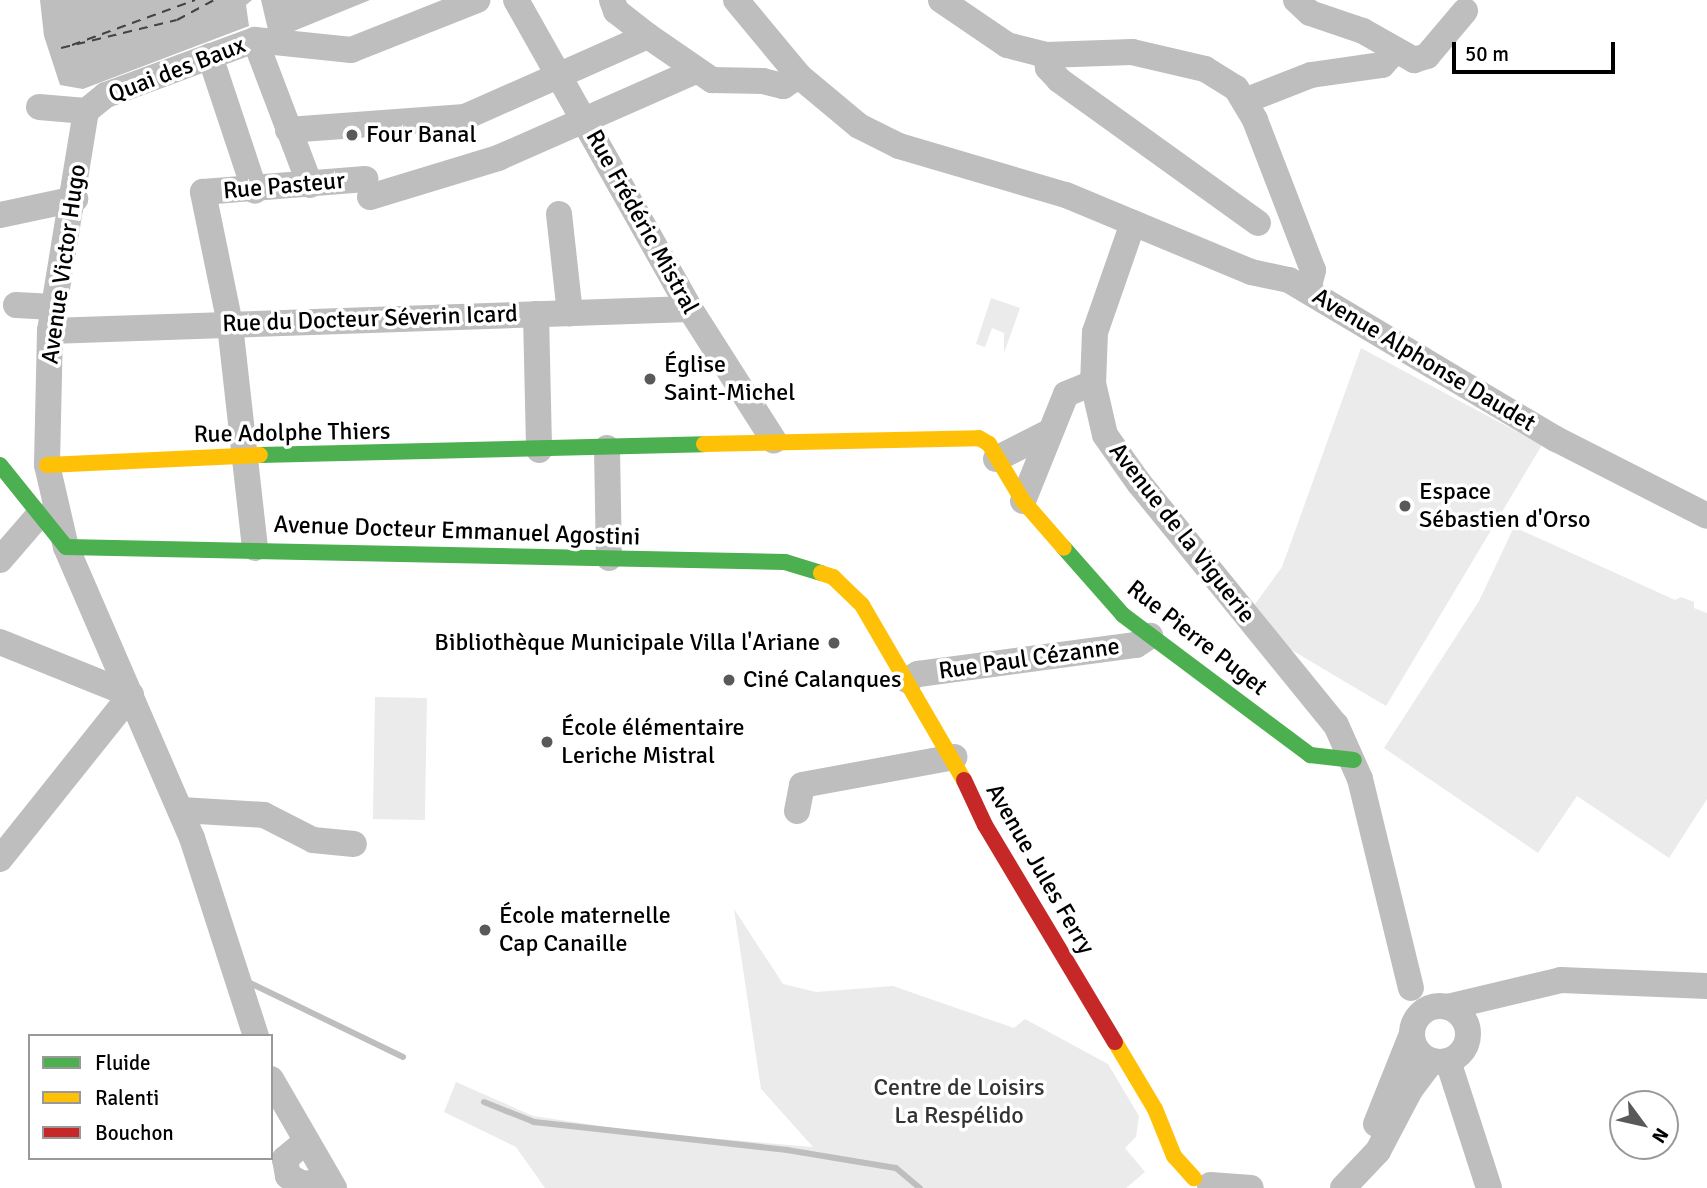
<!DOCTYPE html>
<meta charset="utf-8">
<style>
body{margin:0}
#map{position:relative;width:1707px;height:1188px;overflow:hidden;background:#fff;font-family:Signika,sans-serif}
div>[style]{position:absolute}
.green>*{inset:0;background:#ebebeb;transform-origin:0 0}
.water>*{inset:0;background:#bebebe}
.stream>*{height:6px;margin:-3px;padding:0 3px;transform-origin:3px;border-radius:3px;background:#bebebe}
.ferry>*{height:2px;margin-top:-1px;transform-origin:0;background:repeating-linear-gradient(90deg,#434343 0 9px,transparent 0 16px)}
.street>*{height:26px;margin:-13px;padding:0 13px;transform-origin:13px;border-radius:13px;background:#bebebe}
.street>.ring{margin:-13px;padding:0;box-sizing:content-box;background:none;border:26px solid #bebebe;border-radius:50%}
.fast>*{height:16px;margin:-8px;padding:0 8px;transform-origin:8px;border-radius:8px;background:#4caf50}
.slow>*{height:16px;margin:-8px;padding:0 8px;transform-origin:8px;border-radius:8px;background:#ffc107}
.jam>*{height:16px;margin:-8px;padding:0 8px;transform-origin:8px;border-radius:8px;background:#c62828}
.dots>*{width:19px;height:19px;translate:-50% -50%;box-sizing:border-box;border:4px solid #fff;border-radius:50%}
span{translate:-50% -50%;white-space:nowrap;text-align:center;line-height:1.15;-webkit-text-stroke:7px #fff;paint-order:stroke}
.street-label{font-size:24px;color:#000}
.poi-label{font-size:24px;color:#000}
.left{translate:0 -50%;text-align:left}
.right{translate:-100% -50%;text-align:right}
.park-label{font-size:24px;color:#323232}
.legend{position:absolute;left:28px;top:1034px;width:245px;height:126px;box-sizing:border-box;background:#fff;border:2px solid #999;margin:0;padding:9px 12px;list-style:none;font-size:21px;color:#000}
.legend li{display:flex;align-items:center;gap:14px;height:35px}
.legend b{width:35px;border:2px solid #999}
.north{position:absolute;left:1609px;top:1090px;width:70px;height:70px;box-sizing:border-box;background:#fff;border:2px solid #999;border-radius:50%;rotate:123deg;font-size:19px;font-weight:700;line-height:28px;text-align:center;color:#000}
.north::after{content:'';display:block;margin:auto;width:24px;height:32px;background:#595959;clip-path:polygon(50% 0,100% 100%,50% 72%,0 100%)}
.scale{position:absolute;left:1452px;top:42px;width:163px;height:32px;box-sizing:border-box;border:4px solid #000;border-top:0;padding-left:9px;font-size:21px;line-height:24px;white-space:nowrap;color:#000;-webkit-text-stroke:5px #fff;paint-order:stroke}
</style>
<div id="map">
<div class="green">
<div style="clip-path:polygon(991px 298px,1020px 308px,1004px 353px,1004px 333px,992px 328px,985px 347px,976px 344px)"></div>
<div style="clip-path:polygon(1361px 348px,1542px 445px,1386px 706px,1278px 642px,1253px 607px,1282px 567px)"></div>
<div style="clip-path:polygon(1514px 527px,1675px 600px,1681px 597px,1694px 602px,1694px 608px,1707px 613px,1707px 799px,1669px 858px,1577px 796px,1538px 853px,1384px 748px,1479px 601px)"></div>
<div style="left:375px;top:697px;width:52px;height:122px;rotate:1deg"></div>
<div style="clip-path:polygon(734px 909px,783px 984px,816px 992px,893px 986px,1014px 1028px,1025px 1019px,1108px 1064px,1139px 1116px,1136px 1137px,1125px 1148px,1145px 1172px,1126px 1188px,545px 1188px,516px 1147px,444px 1112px,456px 1082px,533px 1116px,649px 1133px,813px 1147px,761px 1089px)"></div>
</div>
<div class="water">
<div style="clip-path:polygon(40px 0,252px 0,246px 5px,249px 26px,83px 89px,60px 85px,44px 36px)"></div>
<div style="clip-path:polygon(261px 0,370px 0,289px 33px,269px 34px)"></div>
</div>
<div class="stream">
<div style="left:250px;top:983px;width:170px;rotate:25.8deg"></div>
<div style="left:484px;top:1102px;width:54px;rotate:21.8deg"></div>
<div style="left:534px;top:1122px;width:255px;rotate:6.3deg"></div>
<div style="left:787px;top:1150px;width:110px;rotate:9.4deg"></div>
<div style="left:896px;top:1168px;width:31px;rotate:40deg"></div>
</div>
<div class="ferry">
<div style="left:72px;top:45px;width:131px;rotate:-20.1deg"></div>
<div style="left:61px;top:48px;width:119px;rotate:-13.6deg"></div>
<div style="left:177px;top:20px;width:42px;rotate:-28.4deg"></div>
</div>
<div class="street">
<div style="left:516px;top:0;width:355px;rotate:60.6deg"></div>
<div style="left:690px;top:309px;width:156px;rotate:57.5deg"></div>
<div style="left:612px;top:0;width:12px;rotate:70deg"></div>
<div style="left:616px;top:11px;width:41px;rotate:38deg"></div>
<div style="left:648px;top:36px;width:78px;rotate:34.5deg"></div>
<div style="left:712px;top:80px;width:51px;rotate:1.1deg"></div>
<div style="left:763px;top:81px;width:21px;rotate:14deg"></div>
<div style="left:783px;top:86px;width:19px;rotate:-32deg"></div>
<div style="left:736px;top:0;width:99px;rotate:50.3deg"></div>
<div style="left:799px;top:76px;width:78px;rotate:39.8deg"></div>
<div style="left:859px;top:126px;width:45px;rotate:26.6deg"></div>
<div style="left:899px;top:146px;width:174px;rotate:16.4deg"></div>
<div style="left:1066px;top:195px;width:200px;rotate:22.6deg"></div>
<div style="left:1251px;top:272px;width:39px;rotate:12deg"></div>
<div style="left:1289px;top:280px;width:311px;rotate:30.8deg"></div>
<div style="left:1556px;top:439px;width:169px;rotate:27deg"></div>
<div style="left:941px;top:0;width:80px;rotate:34.3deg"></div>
<div style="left:1007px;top:45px;width:40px;rotate:14.4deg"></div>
<div style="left:1046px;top:55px;width:13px;rotate:81deg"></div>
<div style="left:1048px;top:68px;width:16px;rotate:47deg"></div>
<div style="left:1059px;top:80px;width:245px;rotate:35.7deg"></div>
<div style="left:1296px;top:0;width:19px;rotate:43deg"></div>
<div style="left:1310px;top:13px;width:56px;rotate:18.8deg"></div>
<div style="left:1363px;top:31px;width:59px;rotate:29.6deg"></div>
<div style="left:1414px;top:60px;width:14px;rotate:-17deg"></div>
<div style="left:1427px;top:56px;width:59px;rotate:-49.8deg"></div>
<div style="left:255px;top:40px;width:155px;rotate:69.2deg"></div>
<div style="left:1046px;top:55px;width:86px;rotate:-2deg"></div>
<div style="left:1132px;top:52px;width:75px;rotate:13.1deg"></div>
<div style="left:1205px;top:69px;width:36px;rotate:32deg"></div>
<div style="left:1236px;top:88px;width:37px;rotate:59deg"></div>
<div style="left:1255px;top:120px;width:161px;rotate:68.9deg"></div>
<div style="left:1313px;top:270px;width:21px;rotate:104deg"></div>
<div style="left:210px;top:56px;width:142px;rotate:71.6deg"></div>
<div style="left:1247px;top:100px;width:69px;rotate:-21.3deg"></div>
<div style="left:1311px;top:75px;width:72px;rotate:-8deg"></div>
<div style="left:1382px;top:65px;width:19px;rotate:-47deg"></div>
<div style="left:39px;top:107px;width:47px;rotate:4.9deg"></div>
<div style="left:86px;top:111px;width:26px;rotate:-39deg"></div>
<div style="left:106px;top:95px;width:159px;rotate:-20.3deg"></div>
<div style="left:255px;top:40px;width:97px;rotate:5.9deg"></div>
<div style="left:351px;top:50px;width:136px;rotate:-21.6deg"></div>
<div style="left:86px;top:111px;width:223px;rotate:99.3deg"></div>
<div style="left:50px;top:331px;width:134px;rotate:91.3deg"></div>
<div style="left:47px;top:465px;width:84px;rotate:77deg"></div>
<div style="left:66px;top:547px;width:317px;rotate:66.6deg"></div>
<div style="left:192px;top:838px;width:208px;rotate:72.1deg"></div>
<div style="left:288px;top:130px;width:177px;rotate:-4.2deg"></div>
<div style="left:465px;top:117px;width:200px;rotate:-23.9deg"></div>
<div style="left:370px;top:197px;width:134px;rotate:-16.9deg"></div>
<div style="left:498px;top:158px;width:215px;rotate:-23.8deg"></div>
<div style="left:559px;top:214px;width:100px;rotate:83.7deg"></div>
<div style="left:0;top:215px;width:77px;rotate:-12deg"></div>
<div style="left:1133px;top:223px;width:115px;rotate:109.2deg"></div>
<div style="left:1095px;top:332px;width:51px;rotate:92.2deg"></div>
<div style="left:1093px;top:383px;width:53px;rotate:77deg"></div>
<div style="left:1105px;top:435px;width:59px;rotate:54.7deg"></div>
<div style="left:1139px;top:483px;width:312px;rotate:50.9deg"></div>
<div style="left:1336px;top:725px;width:59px;rotate:66deg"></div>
<div style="left:1360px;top:779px;width:215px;rotate:76.3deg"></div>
<div style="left:16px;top:305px;width:38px;rotate:3deg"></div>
<div style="left:536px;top:314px;width:136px;rotate:88.7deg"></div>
<div style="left:50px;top:331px;width:640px;rotate:-1.97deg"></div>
<div style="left:607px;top:448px;width:110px;rotate:89deg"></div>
<div style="left:996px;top:459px;width:59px;rotate:-27deg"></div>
<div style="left:1023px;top:501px;width:115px;rotate:-68.1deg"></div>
<div style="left:1066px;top:394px;width:29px;rotate:-22deg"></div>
<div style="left:255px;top:548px;width:225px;rotate:-96.4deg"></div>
<div style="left:230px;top:324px;width:135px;rotate:-101.6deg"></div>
<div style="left:203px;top:192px;width:163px;rotate:-4.6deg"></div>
<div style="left:0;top:560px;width:58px;rotate:-49.2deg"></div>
<div style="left:0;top:642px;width:141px;rotate:22deg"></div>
<div style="left:907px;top:680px;width:13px;rotate:-29deg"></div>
<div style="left:918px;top:674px;width:220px;rotate:-7.6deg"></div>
<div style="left:1136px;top:645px;width:17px;rotate:-33deg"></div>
<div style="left:181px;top:810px;width:83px;rotate:3.4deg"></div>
<div style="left:264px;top:815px;width:55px;rotate:27deg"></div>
<div style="left:313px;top:840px;width:41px;rotate:5.6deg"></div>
<div style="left:797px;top:811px;width:26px;rotate:-79deg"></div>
<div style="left:802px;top:785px;width:155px;rotate:-10.4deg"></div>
<div style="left:0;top:859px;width:210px;rotate:-51.4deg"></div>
<div class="ring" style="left:1412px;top:1006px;width:30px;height:30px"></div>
<div style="left:1448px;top:1007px;width:116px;rotate:-13.4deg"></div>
<div style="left:1561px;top:980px;width:146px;rotate:2.4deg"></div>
<div style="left:1448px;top:1061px;width:133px;rotate:72.1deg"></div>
<div style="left:271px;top:1079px;width:126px;rotate:60deg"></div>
<div style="left:1376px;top:1124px;width:97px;rotate:-68.2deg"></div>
<div style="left:304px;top:1143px;width:25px;rotate:140deg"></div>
<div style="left:285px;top:1159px;width:17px;rotate:80deg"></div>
<div style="left:288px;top:1176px;width:17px;rotate:28deg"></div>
<div style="left:303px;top:1184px;width:26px;rotate:-7deg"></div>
<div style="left:1210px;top:1185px;width:41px;rotate:4.2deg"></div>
<div style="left:1343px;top:1188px;width:51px;rotate:-46.6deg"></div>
<div style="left:1378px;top:1151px;width:69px;rotate:-62.3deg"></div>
<div style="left:1410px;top:1090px;width:36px;rotate:-53deg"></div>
</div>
<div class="fast">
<div style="left:260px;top:455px;width:444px;rotate:-1.4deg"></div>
<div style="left:0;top:465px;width:105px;rotate:51.2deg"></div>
<div style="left:66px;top:547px;width:719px;rotate:1.2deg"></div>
<div style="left:785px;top:562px;width:38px;rotate:17deg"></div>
<div style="left:1064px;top:548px;width:89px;rotate:48.6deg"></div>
<div style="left:1123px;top:615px;width:234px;rotate:36.8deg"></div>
<div style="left:1310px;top:755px;width:44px;rotate:6.5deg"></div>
</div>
<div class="slow">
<div style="left:704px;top:444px;width:275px;rotate:-1.2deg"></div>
<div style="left:979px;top:438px;width:12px;rotate:31deg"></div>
<div style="left:989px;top:444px;width:66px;rotate:59.2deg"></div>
<div style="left:1023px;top:501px;width:62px;rotate:48.9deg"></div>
<div style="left:47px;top:465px;width:213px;rotate:-2.7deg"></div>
<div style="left:821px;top:573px;width:13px;rotate:18deg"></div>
<div style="left:833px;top:577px;width:40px;rotate:44deg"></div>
<div style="left:862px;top:605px;width:203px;rotate:59.8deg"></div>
<div style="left:1115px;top:1042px;width:78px;rotate:59.2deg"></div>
<div style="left:1155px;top:1109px;width:51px;rotate:68deg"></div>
<div style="left:1174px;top:1156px;width:30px;rotate:48deg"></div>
</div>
<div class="jam">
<div style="left:964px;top:780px;width:50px;rotate:65deg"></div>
<div style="left:985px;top:825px;width:253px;rotate:59.1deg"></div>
</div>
<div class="dots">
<div style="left:352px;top:135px;background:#595959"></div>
<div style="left:650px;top:379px;background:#595959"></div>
<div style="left:1405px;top:506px;background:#595959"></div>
<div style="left:834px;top:643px;background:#595959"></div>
<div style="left:729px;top:680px;background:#595959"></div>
<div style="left:547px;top:742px;background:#595959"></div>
<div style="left:485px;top:930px;background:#595959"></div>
</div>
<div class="street-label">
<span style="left:177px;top:70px;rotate:-21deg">Quai des Baux</span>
<span style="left:284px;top:186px;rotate:-5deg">Rue Pasteur</span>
<span style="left:642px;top:222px;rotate:61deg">Rue Frédéric Mistral</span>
<span style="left:64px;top:264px;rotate:-82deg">Avenue Victor Hugo</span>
<span style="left:370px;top:319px;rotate:-2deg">Rue du Docteur Séverin Icard</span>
<span style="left:1424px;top:360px;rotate:31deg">Avenue Alphonse Daudet</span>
<span style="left:292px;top:433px;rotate:-1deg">Rue Adolphe Thiers</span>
<span style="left:457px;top:531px;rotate:2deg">Avenue Docteur Emmanuel Agostini</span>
<span style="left:1182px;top:533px;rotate:52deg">Avenue de la Viguerie</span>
<span style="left:1197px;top:638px;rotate:38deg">Rue Pierre Puget</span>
<span style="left:1029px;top:659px;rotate:-8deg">Rue Paul Cézanne</span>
<span style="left:1040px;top:869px;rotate:60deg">Avenue Jules Ferry</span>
</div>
<div class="poi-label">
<span class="left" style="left:366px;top:135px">Four Banal</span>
<span class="left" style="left:664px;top:379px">Église<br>Saint-Michel</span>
<span class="left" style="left:1419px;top:506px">Espace<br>Sébastien d'Orso</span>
<span class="right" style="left:820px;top:643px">Bibliothèque Municipale Villa l'Ariane</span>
<span class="left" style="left:743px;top:680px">Ciné Calanques</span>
<span class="left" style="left:561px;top:742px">École élémentaire<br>Leriche Mistral</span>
<span class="left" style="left:499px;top:930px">École maternelle<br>Cap Canaille</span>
</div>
<div class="park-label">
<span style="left:959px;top:1102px">Centre de Loisirs<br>La Respélido</span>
</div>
<ul class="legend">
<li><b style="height:9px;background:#4caf50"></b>Fluide</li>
<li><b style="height:9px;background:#ffc107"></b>Ralenti</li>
<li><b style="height:9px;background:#c62828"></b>Bouchon</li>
</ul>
<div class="north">N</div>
<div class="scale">50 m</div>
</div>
